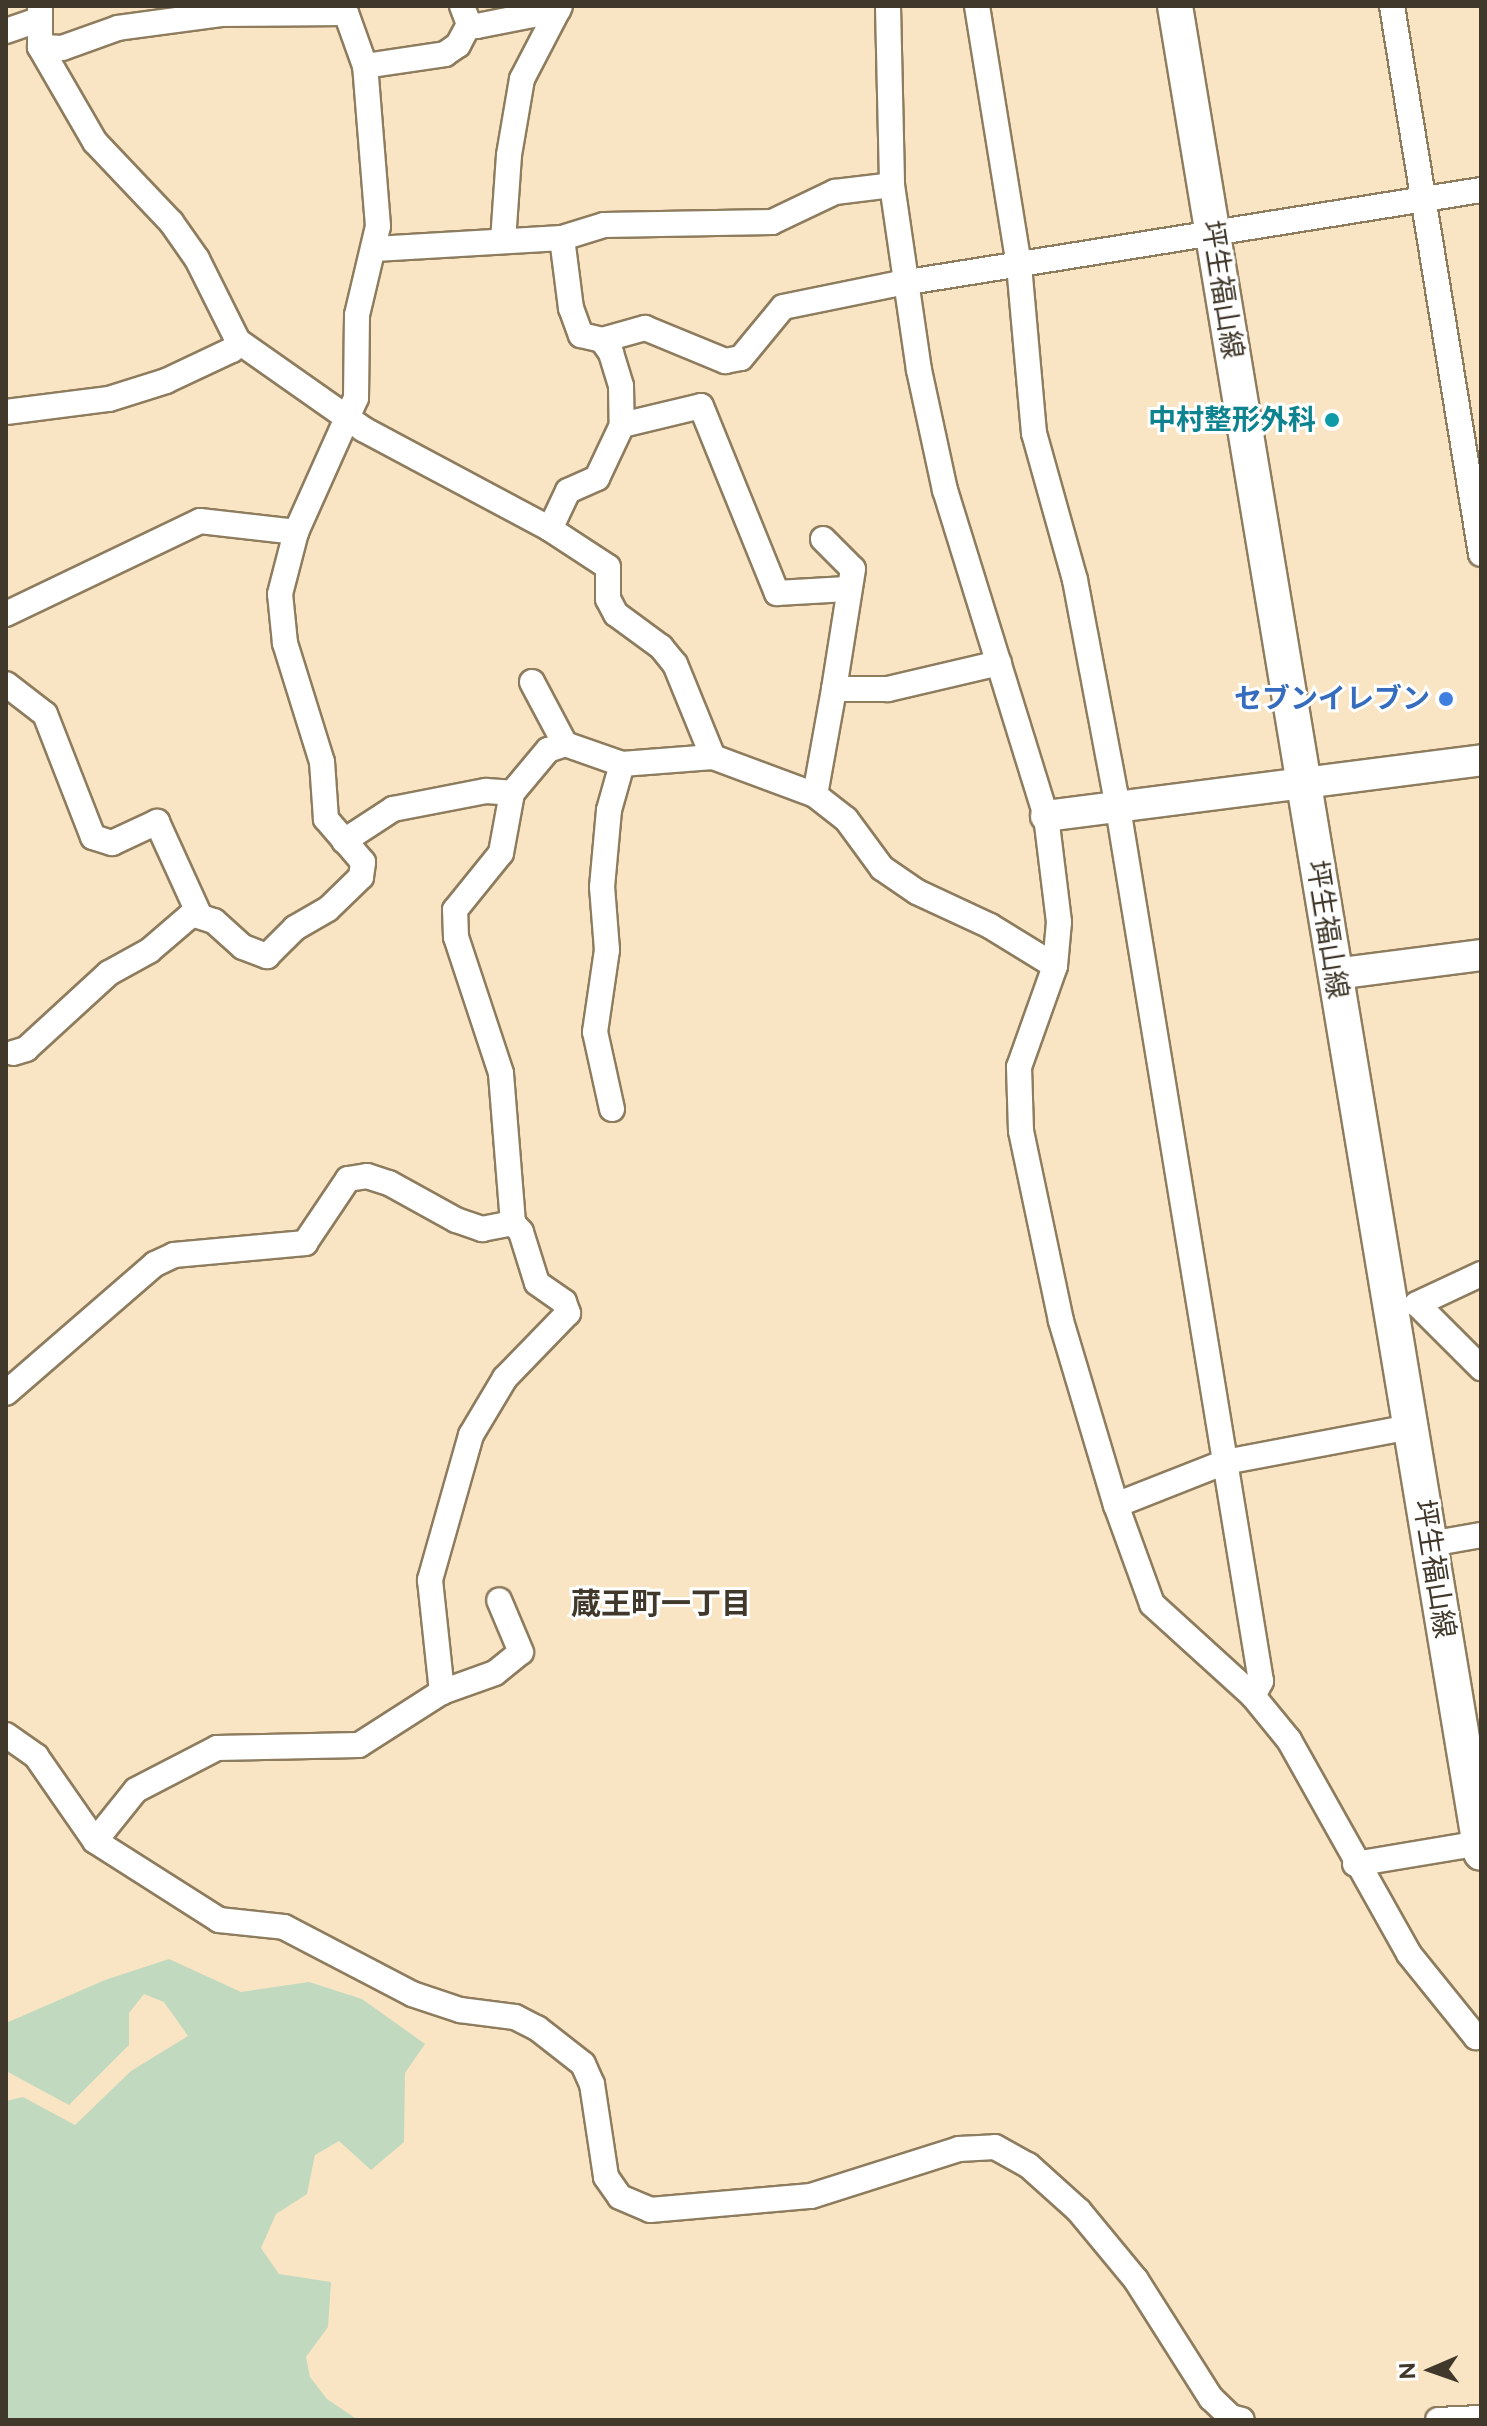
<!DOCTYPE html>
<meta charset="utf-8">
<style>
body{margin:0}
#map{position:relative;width:1487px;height:2426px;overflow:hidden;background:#f9e5c4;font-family:Raleway,"Noto Sans JP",sans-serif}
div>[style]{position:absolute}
.green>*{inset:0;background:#c1dabf}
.roads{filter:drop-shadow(2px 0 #8e7c5e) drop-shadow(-2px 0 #8e7c5e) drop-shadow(0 2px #8e7c5e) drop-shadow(0 -2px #8e7c5e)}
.minor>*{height:24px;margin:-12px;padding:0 12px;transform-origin:12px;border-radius:12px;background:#fff}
.tertiary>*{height:30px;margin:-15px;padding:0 15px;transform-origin:15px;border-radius:15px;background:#fff}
.secondary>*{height:34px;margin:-17px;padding:0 17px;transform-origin:17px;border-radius:17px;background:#fff}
.dots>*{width:22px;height:22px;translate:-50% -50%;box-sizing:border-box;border:4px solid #fff;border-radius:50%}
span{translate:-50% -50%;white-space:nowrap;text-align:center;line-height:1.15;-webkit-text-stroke:6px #fff;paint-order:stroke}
.street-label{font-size:28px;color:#40382b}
.culture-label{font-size:28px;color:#0d838f;font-weight:700}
.right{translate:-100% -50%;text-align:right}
.shop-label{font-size:28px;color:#366cbe;font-weight:700}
.neighbourhood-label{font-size:30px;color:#40382b;font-weight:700}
.frame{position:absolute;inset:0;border:8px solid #40382b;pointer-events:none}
.north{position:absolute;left:1391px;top:2330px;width:80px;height:80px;-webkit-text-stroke:6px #fff;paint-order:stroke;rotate:268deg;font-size:22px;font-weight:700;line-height:32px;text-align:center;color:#40382b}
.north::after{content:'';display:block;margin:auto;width:28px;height:36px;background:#40382b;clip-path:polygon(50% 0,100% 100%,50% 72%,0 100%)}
</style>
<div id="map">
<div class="green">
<div style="clip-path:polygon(169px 1959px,241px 1992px,309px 1982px,362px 1999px,425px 2044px,405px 2073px,404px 2142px,371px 2170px,339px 2141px,315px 2155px,307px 2194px,276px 2214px,261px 2248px,279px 2274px,331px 2282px,328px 2327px,306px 2357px,310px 2377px,327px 2399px,358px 2420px,6px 2420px,6px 2101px,23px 2097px,75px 2125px,131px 2071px,188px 2036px,164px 2002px,144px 1994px,129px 2013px,129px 2045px,69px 2105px,6px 2071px,6px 2023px,105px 1980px)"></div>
</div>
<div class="roads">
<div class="minor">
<div style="left:462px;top:6px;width:19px;rotate:69deg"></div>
<div style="left:469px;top:24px;width:8px;rotate:14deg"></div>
<div style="left:477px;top:26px;width:83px;rotate:-11.2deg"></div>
<div style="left:888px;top:6px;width:179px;rotate:88.7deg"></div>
<div style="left:892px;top:185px;width:187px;rotate:81.7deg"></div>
<div style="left:919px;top:370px;width:123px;rotate:77.8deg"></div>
<div style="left:945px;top:490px;width:341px;rotate:72.8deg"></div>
<div style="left:1046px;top:816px;width:107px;rotate:83deg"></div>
<div style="left:1059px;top:922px;width:44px;rotate:95.2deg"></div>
<div style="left:1055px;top:966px;width:107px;rotate:109.6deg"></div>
<div style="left:1019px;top:1067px;width:64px;rotate:88.2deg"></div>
<div style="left:1021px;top:1131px;width:194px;rotate:78.1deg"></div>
<div style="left:1061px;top:1321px;width:192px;rotate:73.4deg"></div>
<div style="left:1116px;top:1505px;width:105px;rotate:70deg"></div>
<div style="left:1152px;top:1604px;width:137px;rotate:42.3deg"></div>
<div style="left:1253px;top:1696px;width:57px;rotate:50.7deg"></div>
<div style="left:1289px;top:1740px;width:245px;rotate:60.7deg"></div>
<div style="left:1409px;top:1954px;width:107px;rotate:51.1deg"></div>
<div style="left:1476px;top:2037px;width:5px;rotate:-11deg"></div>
<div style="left:977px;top:6px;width:262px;rotate:80.8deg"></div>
<div style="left:1019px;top:265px;width:169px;rotate:84.9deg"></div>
<div style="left:1034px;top:433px;width:153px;rotate:74.4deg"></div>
<div style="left:1075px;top:580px;width:232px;rotate:79.3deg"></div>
<div style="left:1118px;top:808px;width:885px;rotate:80.7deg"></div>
<div style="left:1261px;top:1681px;width:17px;rotate:118deg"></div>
<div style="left:1392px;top:6px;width:555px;rotate:80.78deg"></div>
<div style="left:6px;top:31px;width:34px;rotate:-19deg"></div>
<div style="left:365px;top:66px;width:81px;rotate:-8.5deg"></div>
<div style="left:445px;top:54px;width:16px;rotate:-35deg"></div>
<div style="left:458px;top:45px;width:24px;rotate:-62deg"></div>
<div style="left:562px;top:238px;width:71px;rotate:82.7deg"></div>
<div style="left:571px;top:308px;width:29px;rotate:70deg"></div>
<div style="left:581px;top:335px;width:22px;rotate:13deg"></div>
<div style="left:602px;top:340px;width:16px;rotate:55deg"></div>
<div style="left:611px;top:353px;width:34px;rotate:73deg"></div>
<div style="left:621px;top:386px;width:39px;rotate:89deg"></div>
<div style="left:503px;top:241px;width:86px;rotate:-86deg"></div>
<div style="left:509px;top:155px;width:77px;rotate:-80.3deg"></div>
<div style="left:522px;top:79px;width:82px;rotate:-62.5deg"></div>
<div style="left:375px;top:249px;width:187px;rotate:-3.4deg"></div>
<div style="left:562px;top:238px;width:44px;rotate:-17.2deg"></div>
<div style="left:604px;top:225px;width:168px;rotate:-1deg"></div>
<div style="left:772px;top:222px;width:70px;rotate:-25.5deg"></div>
<div style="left:835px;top:192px;width:57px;rotate:-7deg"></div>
<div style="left:602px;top:340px;width:45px;rotate:-15.6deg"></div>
<div style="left:645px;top:328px;width:87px;rotate:22.4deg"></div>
<div style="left:725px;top:361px;width:16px;rotate:-11deg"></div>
<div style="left:741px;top:358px;width:66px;rotate:-50.5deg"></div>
<div style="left:783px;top:307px;width:115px;rotate:-11.5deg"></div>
<div style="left:896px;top:284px;width:593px;rotate:-9.13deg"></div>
<div style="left:238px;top:341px;width:153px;rotate:35.1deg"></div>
<div style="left:363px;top:429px;width:212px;rotate:28.1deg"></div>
<div style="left:550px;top:529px;width:69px;rotate:33.2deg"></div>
<div style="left:608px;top:567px;width:32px;rotate:90deg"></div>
<div style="left:608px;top:599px;width:17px;rotate:62deg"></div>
<div style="left:616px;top:614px;width:56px;rotate:36.3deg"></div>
<div style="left:661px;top:647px;width:22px;rotate:51deg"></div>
<div style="left:675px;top:664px;width:100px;rotate:67.8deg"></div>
<div style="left:6px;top:412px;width:104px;rotate:-7.2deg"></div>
<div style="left:109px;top:399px;width:60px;rotate:-17.5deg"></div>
<div style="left:166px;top:381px;width:73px;rotate:-25.2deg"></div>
<div style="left:232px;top:350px;width:11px;rotate:-56deg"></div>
<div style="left:238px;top:341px;width:92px;rotate:-116.6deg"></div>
<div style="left:197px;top:259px;width:45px;rotate:-125.1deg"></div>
<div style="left:171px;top:222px;width:110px;rotate:-133.5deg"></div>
<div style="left:95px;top:142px;width:110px;rotate:-120.1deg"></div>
<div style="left:40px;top:47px;width:41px;rotate:-90deg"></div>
<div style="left:550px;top:529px;width:42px;rotate:-64.7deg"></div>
<div style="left:568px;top:491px;width:32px;rotate:-24deg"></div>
<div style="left:597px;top:478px;width:59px;rotate:-64.7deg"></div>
<div style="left:622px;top:425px;width:81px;rotate:-13.5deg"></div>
<div style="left:701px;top:406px;width:202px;rotate:67.9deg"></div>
<div style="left:777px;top:593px;width:70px;rotate:-3.3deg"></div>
<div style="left:823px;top:539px;width:42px;rotate:45deg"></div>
<div style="left:853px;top:569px;width:121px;rotate:99deg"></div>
<div style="left:6px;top:614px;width:215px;rotate:-25.6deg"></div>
<div style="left:200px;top:521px;width:97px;rotate:6.5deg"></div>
<div style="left:532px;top:682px;width:70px;rotate:62deg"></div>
<div style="left:565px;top:744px;width:60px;rotate:19.3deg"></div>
<div style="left:622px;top:764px;width:91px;rotate:-4.4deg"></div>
<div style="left:713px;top:757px;width:109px;rotate:20.4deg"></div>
<div style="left:815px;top:795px;width:39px;rotate:38deg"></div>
<div style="left:846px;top:819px;width:61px;rotate:53.7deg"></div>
<div style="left:882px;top:868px;width:42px;rotate:34.4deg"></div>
<div style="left:917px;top:892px;width:81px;rotate:25deg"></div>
<div style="left:990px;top:926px;width:76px;rotate:31.6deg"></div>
<div style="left:6px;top:684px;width:49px;rotate:37.6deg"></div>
<div style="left:45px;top:714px;width:132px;rotate:68.7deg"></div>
<div style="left:93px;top:837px;width:20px;rotate:18deg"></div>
<div style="left:112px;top:843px;width:50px;rotate:-25deg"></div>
<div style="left:157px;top:822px;width:101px;rotate:65.5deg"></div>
<div style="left:815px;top:795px;width:108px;rotate:-79.8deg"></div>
<div style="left:834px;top:689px;width:54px"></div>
<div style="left:888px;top:689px;width:114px;rotate:-13.2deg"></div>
<div style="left:344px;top:841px;width:59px;rotate:-33.1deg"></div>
<div style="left:393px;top:809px;width:95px;rotate:-11deg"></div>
<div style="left:486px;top:791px;width:26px;rotate:4deg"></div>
<div style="left:13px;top:1053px;width:14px;rotate:-17deg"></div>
<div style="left:26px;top:1049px;width:113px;rotate:-42.5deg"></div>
<div style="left:109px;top:973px;width:46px;rotate:-28.8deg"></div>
<div style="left:149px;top:951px;width:57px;rotate:-40.7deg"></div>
<div style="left:192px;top:914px;width:23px;rotate:18deg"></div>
<div style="left:214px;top:921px;width:39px;rotate:42deg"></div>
<div style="left:243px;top:947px;width:26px;rotate:21deg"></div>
<div style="left:267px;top:956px;width:40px;rotate:-45deg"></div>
<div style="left:295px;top:928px;width:38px;rotate:-30deg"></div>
<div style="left:328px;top:909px;width:46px;rotate:-44.1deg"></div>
<div style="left:361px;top:877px;width:15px;rotate:-82deg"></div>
<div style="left:363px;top:862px;width:57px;rotate:-130.7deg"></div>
<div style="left:326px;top:819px;width:57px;rotate:-94deg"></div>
<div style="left:322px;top:762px;width:125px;rotate:-107.3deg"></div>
<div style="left:285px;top:643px;width:49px;rotate:-95.8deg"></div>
<div style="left:280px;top:594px;width:64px;rotate:-75.5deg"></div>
<div style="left:296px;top:532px;width:147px;rotate:-65.9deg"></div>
<div style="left:356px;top:398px;width:83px;rotate:-89.3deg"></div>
<div style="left:357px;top:315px;width:91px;rotate:-76.7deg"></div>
<div style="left:378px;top:226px;width:161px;rotate:-94.6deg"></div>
<div style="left:365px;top:66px;width:56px;rotate:-109.7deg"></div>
<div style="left:346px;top:13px;width:125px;rotate:179.5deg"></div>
<div style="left:221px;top:14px;width:104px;rotate:172.3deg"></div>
<div style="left:118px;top:28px;width:59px;rotate:160.3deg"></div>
<div style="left:62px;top:48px;width:22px;rotate:-177deg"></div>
<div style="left:612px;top:1109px;width:79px;rotate:-102.4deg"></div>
<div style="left:595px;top:1032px;width:83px;rotate:-81.7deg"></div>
<div style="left:607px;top:950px;width:63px;rotate:-94.5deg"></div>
<div style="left:602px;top:887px;width:77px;rotate:-84.8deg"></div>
<div style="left:609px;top:810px;width:48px;rotate:-74.2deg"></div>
<div style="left:513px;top:1223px;width:150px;rotate:-94.6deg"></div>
<div style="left:501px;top:1073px;width:143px;rotate:-108.3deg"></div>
<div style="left:456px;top:937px;width:27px;rotate:-92deg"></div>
<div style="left:455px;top:910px;width:73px;rotate:-51.1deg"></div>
<div style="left:501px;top:853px;width:61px;rotate:-79.6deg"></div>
<div style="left:512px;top:793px;width:56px;rotate:-50.1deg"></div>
<div style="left:548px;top:750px;width:18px;rotate:-19deg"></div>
<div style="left:1481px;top:1274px;width:71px;rotate:154.9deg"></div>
<div style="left:1417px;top:1304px;width:91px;rotate:45deg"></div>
<div style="left:6px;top:1393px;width:197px;rotate:-40.9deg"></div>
<div style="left:155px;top:1264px;width:21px;rotate:-25deg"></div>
<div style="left:174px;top:1255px;width:132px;rotate:-5.2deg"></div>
<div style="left:305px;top:1243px;width:77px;rotate:-56.1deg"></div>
<div style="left:348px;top:1179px;width:19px;rotate:-9deg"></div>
<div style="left:367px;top:1176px;width:23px;rotate:18deg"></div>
<div style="left:389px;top:1183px;width:77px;rotate:28.9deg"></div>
<div style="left:456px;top:1220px;width:28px;rotate:19deg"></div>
<div style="left:482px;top:1229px;width:32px;rotate:-11deg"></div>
<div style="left:513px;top:1223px;width:12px;rotate:48deg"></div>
<div style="left:521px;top:1232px;width:53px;rotate:72.6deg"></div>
<div style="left:537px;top:1283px;width:33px;rotate:35deg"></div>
<div style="left:564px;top:1302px;width:12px;rotate:70deg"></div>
<div style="left:568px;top:1313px;width:91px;rotate:134.1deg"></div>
<div style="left:505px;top:1378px;width:66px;rotate:120.8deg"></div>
<div style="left:471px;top:1435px;width:151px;rotate:105.8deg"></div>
<div style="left:430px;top:1580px;width:113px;rotate:83.9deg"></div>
<div style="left:1116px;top:1505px;width:117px;rotate:-21.5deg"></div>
<div style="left:1225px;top:1462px;width:188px;rotate:-10.7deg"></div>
<div style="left:1430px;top:1544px;width:52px;rotate:-10deg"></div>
<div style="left:6px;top:1735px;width:37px;rotate:35deg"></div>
<div style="left:36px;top:1756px;width:103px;rotate:55.2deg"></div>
<div style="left:95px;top:1841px;width:147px;rotate:32.5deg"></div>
<div style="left:219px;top:1920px;width:65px;rotate:6.1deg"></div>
<div style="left:284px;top:1927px;width:144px;rotate:27.6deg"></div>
<div style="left:412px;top:1994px;width:51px;rotate:18.4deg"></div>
<div style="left:460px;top:2010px;width:55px;rotate:7.3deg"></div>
<div style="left:515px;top:2017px;width:25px;rotate:27deg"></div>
<div style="left:537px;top:2028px;width:58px;rotate:38deg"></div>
<div style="left:583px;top:2064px;width:22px;rotate:66deg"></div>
<div style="left:592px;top:2084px;width:94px;rotate:81.4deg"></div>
<div style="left:606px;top:2177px;width:24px;rotate:55deg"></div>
<div style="left:620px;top:2197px;width:33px;rotate:23deg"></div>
<div style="left:650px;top:2210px;width:162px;rotate:-5deg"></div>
<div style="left:811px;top:2196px;width:155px;rotate:-17.6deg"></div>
<div style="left:959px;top:2149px;width:36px;rotate:-3deg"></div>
<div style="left:995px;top:2147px;width:38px;rotate:29deg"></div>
<div style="left:1028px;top:2165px;width:69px;rotate:42deg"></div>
<div style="left:1079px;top:2211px;width:89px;rotate:50.4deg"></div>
<div style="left:1136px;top:2280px;width:140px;rotate:57.6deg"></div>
<div style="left:1211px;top:2398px;width:28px;rotate:44deg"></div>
<div style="left:1231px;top:2417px;width:11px;rotate:15deg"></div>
<div style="left:95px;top:1841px;width:65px;rotate:-51.2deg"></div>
<div style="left:136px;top:1790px;width:91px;rotate:-27.4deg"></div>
<div style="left:217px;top:1748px;width:142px;rotate:-1.2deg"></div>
<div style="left:359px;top:1745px;width:98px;rotate:-32.6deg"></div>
<div style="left:442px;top:1692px;width:56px;rotate:-19.7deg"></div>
<div style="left:495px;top:1673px;width:33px;rotate:-39deg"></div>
<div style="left:521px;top:1652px;width:56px;rotate:-112.9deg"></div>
<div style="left:1355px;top:1864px;width:128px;rotate:-9.5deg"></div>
<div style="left:1438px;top:2420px;width:43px;rotate:-2.7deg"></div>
</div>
<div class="tertiary">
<div style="left:1046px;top:816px;width:439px;rotate:-7.3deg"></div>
<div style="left:1335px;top:974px;width:147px;rotate:-7.4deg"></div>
</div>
<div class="secondary">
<div style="left:1175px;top:6px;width:1872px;rotate:80.59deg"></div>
</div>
</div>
<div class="dots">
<div style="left:1332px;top:420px;background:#0f9aa8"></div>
<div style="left:1446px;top:699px;background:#3f7fe0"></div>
</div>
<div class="street-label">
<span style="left:1222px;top:290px;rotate:81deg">坪生福山線</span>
<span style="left:1327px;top:930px;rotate:81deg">坪生福山線</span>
<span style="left:1434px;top:1569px;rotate:81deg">坪生福山線</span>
</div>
<div class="culture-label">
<span class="right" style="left:1316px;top:420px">中村整形外科</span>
</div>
<div class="shop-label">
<span class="right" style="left:1430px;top:699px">セブンイレブン</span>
</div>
<div class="neighbourhood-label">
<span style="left:661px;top:1604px">蔵王町一丁目</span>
</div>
<div class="frame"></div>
<div class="north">N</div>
</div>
